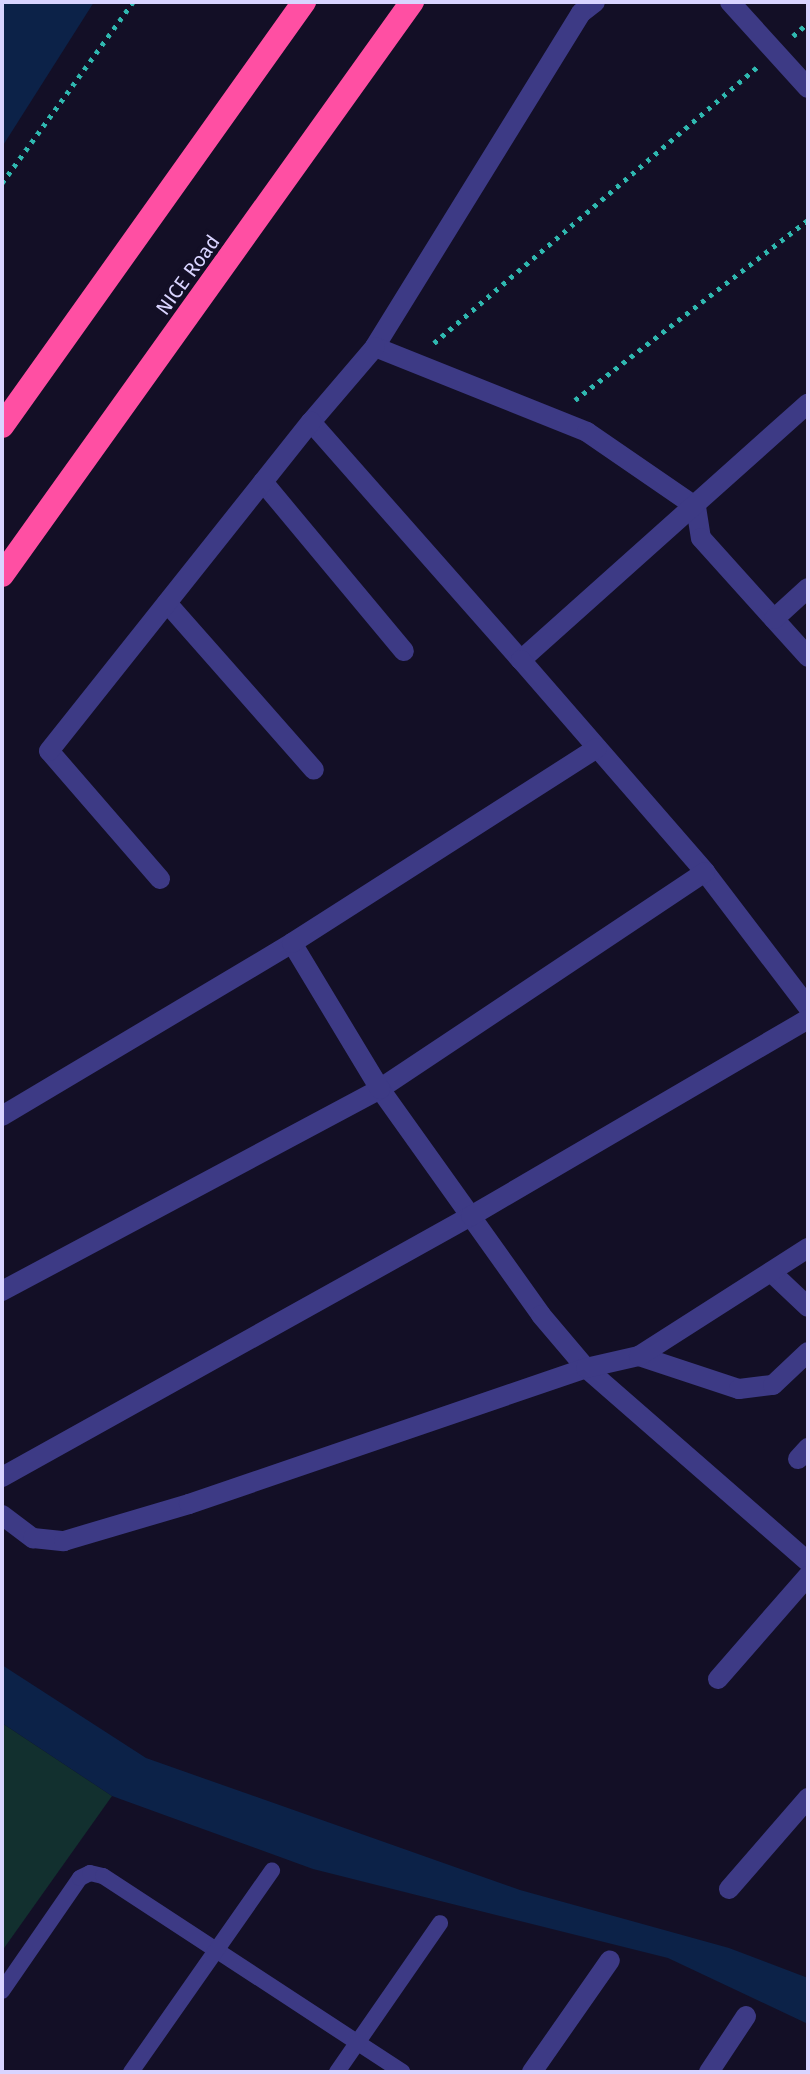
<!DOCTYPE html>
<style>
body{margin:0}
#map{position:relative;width:810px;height:2074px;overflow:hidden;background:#130f26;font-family:"Fira Sans",sans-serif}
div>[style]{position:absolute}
.green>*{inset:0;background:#12302f}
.water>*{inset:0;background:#0c2248}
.path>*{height:5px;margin-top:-2.5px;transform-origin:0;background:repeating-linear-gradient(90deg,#2fb8b0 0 4px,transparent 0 10px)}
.lane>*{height:16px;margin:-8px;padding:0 8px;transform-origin:8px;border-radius:8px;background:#3d3a85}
.street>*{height:20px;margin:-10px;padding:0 10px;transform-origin:10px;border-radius:10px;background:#3d3a85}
.highway>*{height:24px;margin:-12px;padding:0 12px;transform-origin:12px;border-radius:12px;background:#ff4fa3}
span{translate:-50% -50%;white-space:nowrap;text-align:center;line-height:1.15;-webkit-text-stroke:8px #130f26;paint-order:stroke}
.street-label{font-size:20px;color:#d9d4ff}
.frame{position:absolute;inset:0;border:4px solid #d9d4ff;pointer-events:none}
</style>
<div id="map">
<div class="green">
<div style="clip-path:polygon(2px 1723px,112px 1796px,2px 1951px)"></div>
</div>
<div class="water">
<div style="clip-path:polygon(2px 2px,94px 2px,2px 147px)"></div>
<div style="clip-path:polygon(2px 1665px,146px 1758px,520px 1890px,729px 1948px,808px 1978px,808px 2024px,668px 1958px,313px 1869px,112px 1796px,2px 1723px)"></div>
</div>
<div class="path">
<div style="left:793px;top:36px;width:20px;rotate:-41deg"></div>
<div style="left:2px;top:183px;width:223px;rotate:-54.1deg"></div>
<div style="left:434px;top:343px;width:426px;rotate:-40.5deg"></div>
<div style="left:575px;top:400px;width:294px;rotate:-37.7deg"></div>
</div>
<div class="lane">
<div style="left:2px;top:1991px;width:137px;rotate:-55.4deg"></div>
<div style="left:80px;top:1878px;width:11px;rotate:-27deg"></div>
<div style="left:90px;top:1873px;width:13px;rotate:13deg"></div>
<div style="left:103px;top:1876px;width:358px;rotate:33.2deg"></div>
<div style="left:131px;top:2072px;width:246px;rotate:-55deg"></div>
<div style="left:337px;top:2072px;width:181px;rotate:-55.3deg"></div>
</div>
<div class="street">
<div style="left:595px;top:2px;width:18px;rotate:142deg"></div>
<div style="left:581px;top:13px;width:392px;rotate:121.7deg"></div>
<div style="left:375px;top:347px;width:228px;rotate:21.8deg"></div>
<div style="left:587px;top:432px;width:132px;rotate:34.5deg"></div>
<div style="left:696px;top:507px;width:31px;rotate:81deg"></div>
<div style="left:701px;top:538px;width:160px;rotate:48deg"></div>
<div style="left:730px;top:2px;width:116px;rotate:47.8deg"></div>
<div style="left:375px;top:347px;width:99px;rotate:130.5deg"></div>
<div style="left:311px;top:422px;width:317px;rotate:48.6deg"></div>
<div style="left:521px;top:660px;width:385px;rotate:-41.8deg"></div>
<div style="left:263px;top:482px;width:220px;rotate:50.2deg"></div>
<div style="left:167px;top:603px;width:222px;rotate:48.6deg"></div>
<div style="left:774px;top:619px;width:46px;rotate:-42.4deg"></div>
<div style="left:521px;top:660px;width:281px;rotate:49deg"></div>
<div style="left:705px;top:872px;width:170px;rotate:52.7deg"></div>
<div style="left:705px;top:872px;width:391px;rotate:146.3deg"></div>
<div style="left:380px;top:1089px;width:277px;rotate:54.5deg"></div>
<div style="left:541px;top:1315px;width:70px;rotate:49.7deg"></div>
<div style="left:586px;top:1368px;width:295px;rotate:41.1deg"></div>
<div style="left:160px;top:879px;width:169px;rotate:-130.9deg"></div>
<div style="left:49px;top:751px;width:421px;rotate:-51.5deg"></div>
<div style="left:2px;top:1116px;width:338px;rotate:-30.8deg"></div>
<div style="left:771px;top:1272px;width:51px;rotate:43.4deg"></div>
<div style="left:2px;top:1291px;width:429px;rotate:-28.1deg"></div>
<div style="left:380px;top:1089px;width:170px;rotate:-121.1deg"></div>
<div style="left:292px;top:943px;width:362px;rotate:-32.6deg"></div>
<div style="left:639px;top:1356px;width:105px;rotate:18.3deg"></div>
<div style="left:739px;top:1389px;width:34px;rotate:-7deg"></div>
<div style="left:773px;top:1385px;width:48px;rotate:-43.3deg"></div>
<div style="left:798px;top:1459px;width:15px;rotate:-48deg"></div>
<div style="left:2px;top:1477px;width:537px;rotate:-29.1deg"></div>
<div style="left:471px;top:1216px;width:390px;rotate:-30.3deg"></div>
<div style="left:2px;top:1515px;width:39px;rotate:37deg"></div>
<div style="left:33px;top:1538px;width:31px;rotate:6deg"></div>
<div style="left:64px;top:1541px;width:130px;rotate:-16.5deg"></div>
<div style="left:189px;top:1504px;width:420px;rotate:-18.9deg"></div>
<div style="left:586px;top:1368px;width:54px;rotate:-12.8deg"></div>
<div style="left:639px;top:1356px;width:201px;rotate:-32.6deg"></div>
<div style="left:718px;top:1679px;width:137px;rotate:-48.9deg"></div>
<div style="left:729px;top:1889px;width:121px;rotate:-49deg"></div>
<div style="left:532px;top:2072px;width:136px;rotate:-55.1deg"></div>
<div style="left:709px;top:2072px;width:67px;rotate:-56.5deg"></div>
</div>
<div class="highway">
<div style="left:2px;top:426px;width:521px;rotate:-54.54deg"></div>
<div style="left:2px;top:575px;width:705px;rotate:-54.42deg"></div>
</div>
<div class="street-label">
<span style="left:188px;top:275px;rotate:-54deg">NICE Road</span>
</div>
<div class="frame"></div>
</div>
